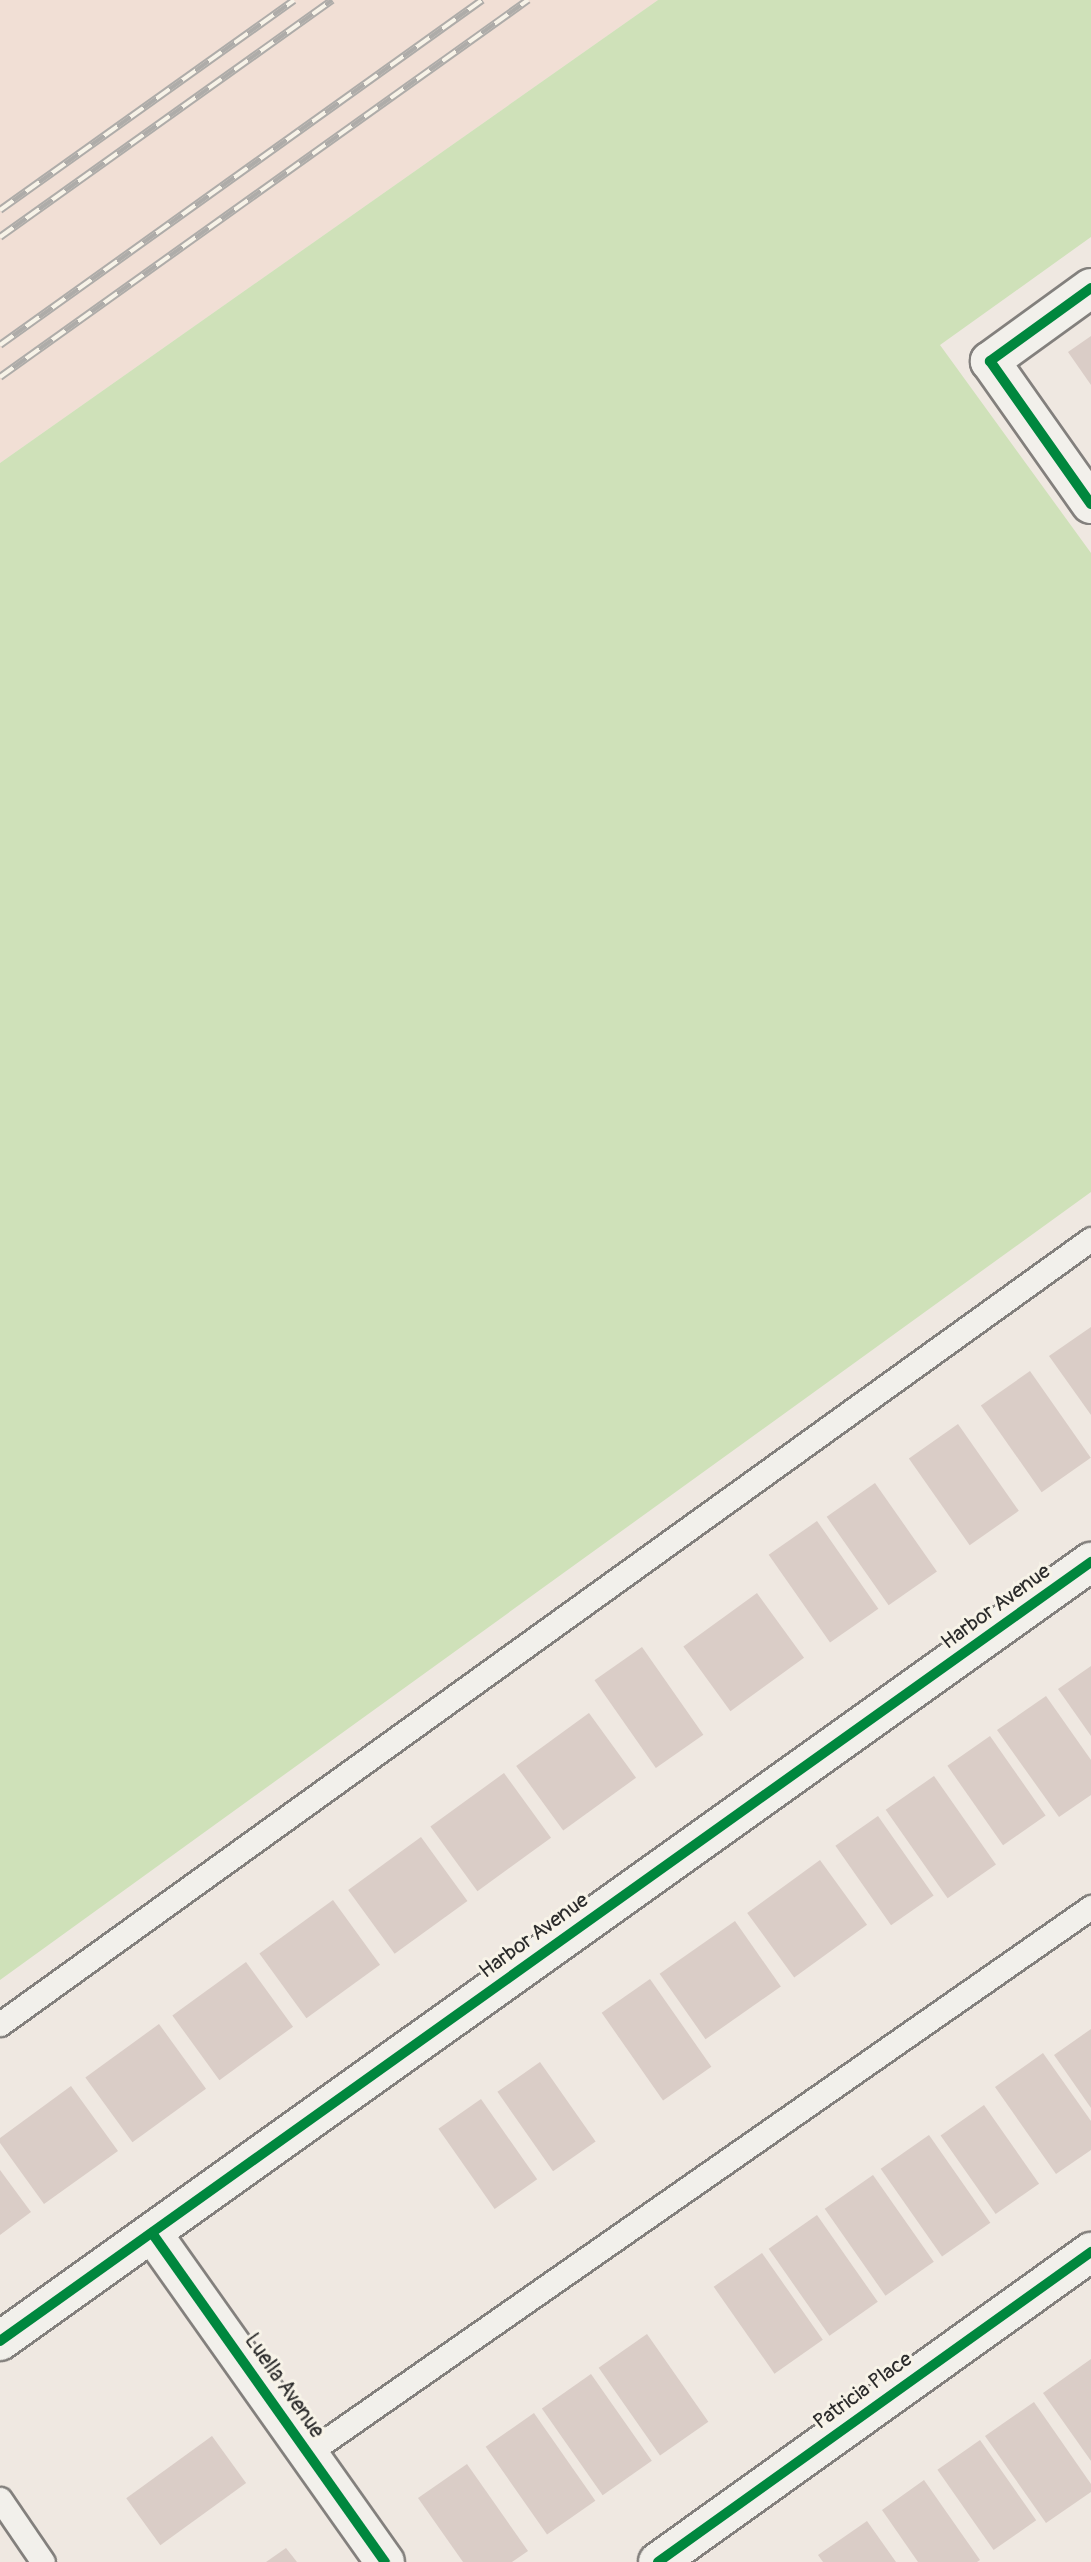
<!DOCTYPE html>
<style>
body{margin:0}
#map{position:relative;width:1091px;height:2562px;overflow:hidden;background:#efe8e1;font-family:Pangolin,sans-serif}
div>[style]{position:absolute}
.built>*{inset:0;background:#f1dfd5}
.green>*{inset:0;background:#cfe1b9}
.building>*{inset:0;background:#dacdc7;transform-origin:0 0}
.roads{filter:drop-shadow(2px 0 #83807d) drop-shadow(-2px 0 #83807d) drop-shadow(0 2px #83807d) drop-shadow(0 -2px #83807d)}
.lane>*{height:23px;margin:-11.5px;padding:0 11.5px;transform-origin:11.5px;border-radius:11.5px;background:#f2f0eb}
.street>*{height:38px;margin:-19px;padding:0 19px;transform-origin:19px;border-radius:19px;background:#f2f0eb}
.rail>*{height:8px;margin-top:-4px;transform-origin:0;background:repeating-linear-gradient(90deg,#f7f3e8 0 16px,#aeaca9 0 32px);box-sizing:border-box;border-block:2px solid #aeaca9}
.cycleway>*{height:10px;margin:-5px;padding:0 5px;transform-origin:5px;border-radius:5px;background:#00873e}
span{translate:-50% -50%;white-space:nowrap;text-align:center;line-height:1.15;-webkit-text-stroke:6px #f7f3e8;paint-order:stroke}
.street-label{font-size:21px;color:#2b2b2b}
</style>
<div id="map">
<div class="built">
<div style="clip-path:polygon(0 0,658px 0,0 463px)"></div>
</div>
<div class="green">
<div style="clip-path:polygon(658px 0,1091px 0,1091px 237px,940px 345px,1091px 553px,1091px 1192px,0 1980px,0 463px)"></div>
</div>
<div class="building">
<div style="clip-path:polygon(1091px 336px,1091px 385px,1068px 352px)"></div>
<div style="clip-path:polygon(1091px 1327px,1091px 1415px,1049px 1356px)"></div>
<div style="left:1030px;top:1371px;width:106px;height:60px;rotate:55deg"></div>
<div style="left:958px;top:1424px;width:106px;height:60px;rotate:55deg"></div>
<div style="left:875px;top:1483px;width:108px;height:59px;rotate:55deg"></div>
<div style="left:817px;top:1521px;width:107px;height:59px;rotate:55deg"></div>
<div style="left:757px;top:1593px;width:80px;height:91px;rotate:54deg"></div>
<div style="left:642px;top:1647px;width:107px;height:58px;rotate:55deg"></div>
<div style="clip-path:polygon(1091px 1666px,1091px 1736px,1058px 1689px)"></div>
<div style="clip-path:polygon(1046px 1696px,1091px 1760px,1091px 1795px,1059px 1817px,997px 1730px)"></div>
<div style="left:589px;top:1713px;width:80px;height:90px;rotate:54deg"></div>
<div style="left:990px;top:1736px;width:97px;height:52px;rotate:55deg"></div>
<div style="left:504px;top:1773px;width:80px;height:91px;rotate:54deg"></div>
<div style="left:934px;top:1776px;width:108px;height:59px;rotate:55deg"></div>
<div style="left:878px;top:1816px;width:97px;height:52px;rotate:55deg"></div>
<div style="left:421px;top:1837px;width:79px;height:90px;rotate:54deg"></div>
<div style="left:820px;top:1860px;width:80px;height:90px;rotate:54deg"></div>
<div style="left:333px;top:1900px;width:80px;height:91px;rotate:54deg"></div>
<div style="left:735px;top:1921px;width:80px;height:92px;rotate:55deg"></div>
<div style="left:246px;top:1962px;width:80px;height:91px;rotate:54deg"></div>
<div style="left:650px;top:1979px;width:107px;height:59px;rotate:55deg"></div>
<div style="left:159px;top:2024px;width:80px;height:91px;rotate:54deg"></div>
<div style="clip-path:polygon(1091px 2029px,1091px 2108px,1054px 2055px)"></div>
<div style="clip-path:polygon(1043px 2053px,1091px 2121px,1091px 2150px,1056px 2174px,995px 2087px)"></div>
<div style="left:540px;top:2062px;width:97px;height:52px;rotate:55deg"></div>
<div style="clip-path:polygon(71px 2086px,118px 2151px,44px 2204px,0 2143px,0 2138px)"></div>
<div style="left:481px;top:2099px;width:98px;height:52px;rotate:55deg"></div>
<div style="left:984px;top:2105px;width:96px;height:53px;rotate:55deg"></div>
<div style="left:929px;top:2135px;width:107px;height:59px;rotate:55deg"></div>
<div style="clip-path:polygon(0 2170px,31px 2212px,0 2235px)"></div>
<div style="left:873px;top:2175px;width:106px;height:59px;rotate:55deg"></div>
<div style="left:817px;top:2215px;width:106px;height:59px;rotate:55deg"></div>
<div style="left:762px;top:2253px;width:106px;height:59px;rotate:55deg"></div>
<div style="left:647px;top:2334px;width:107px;height:59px;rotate:55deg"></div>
<div style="clip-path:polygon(1091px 2359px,1091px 2461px,1043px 2393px)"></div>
<div style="left:591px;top:2374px;width:106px;height:60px;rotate:55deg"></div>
<div style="clip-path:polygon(1034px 2402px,1091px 2484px,1091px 2492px,1046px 2523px,985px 2436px)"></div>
<div style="left:534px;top:2413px;width:107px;height:59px;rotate:55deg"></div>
<div style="left:212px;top:2436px;width:58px;height:106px;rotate:54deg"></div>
<div style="left:980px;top:2440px;width:98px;height:52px;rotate:55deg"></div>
<div style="clip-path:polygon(467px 2464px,528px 2551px,512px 2562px,463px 2562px,418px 2498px)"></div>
<div style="clip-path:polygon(924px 2480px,980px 2560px,977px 2562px,918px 2562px,882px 2510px)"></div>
<div style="clip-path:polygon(867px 2521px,896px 2562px,823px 2562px,818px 2555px)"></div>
<div style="clip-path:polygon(286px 2548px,297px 2562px,266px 2562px)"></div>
</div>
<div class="roads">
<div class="lane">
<div style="left:0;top:2024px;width:1344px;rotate:-35.74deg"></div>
<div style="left:308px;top:2453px;width:955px;rotate:-34.89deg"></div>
<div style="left:0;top:2499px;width:76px;rotate:55.7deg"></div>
</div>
<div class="street">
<div style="left:1091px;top:288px;width:125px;rotate:144.1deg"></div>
<div style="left:990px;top:361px;width:175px;rotate:54.8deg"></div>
<div style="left:152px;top:2233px;width:403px;rotate:54.7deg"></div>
<div style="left:0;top:2341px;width:1341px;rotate:-35.53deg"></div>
<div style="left:658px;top:2562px;width:533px;rotate:-35.6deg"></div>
</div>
</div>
<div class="rail">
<div style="left:0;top:210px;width:361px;rotate:-35.5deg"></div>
<div style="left:0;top:237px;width:408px;rotate:-35.5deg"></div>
<div style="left:0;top:345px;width:593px;rotate:-35.59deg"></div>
<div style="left:0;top:377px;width:649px;rotate:-35.53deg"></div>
</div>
<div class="cycleway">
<div style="left:1091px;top:288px;width:125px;rotate:144.1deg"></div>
<div style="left:990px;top:361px;width:175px;rotate:54.8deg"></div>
<div style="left:152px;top:2233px;width:403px;rotate:54.7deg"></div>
<div style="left:0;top:2341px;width:1341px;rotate:-35.53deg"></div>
<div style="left:658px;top:2562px;width:533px;rotate:-35.6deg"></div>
</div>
<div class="street-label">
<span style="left:996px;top:1607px;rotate:-36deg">Harbor Avenue</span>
<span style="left:534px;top:1936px;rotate:-36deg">Harbor Avenue</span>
<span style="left:284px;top:2386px;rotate:55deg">Luella Avenue</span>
<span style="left:863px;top:2391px;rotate:-36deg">Patricia Place</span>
</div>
</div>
